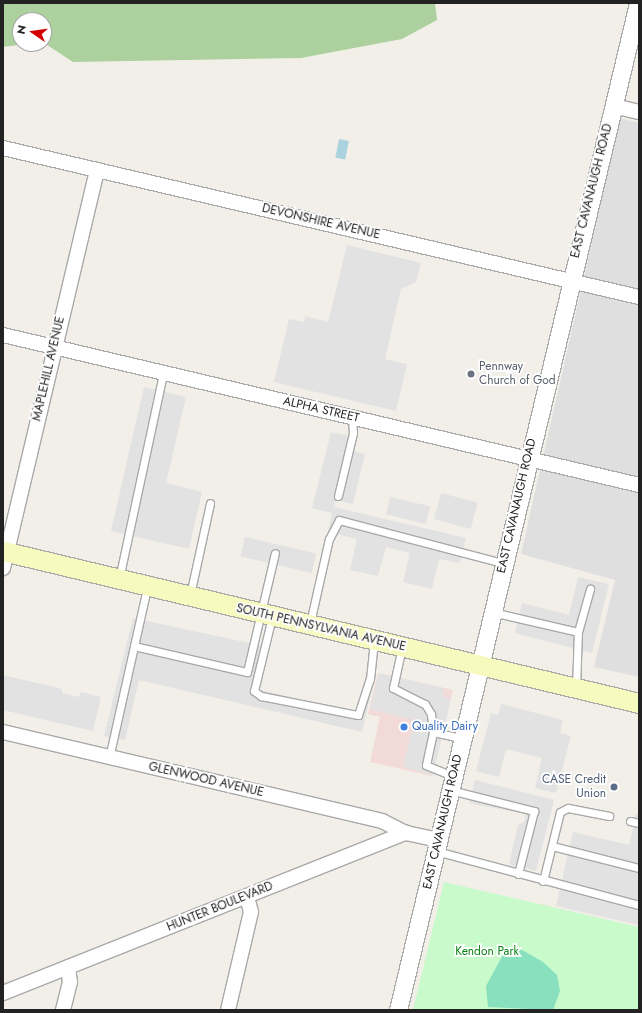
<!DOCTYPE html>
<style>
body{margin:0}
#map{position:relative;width:642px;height:1013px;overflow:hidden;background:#f2efe9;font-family:Jost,sans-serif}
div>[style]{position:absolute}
.residential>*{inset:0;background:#e0dfdf}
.commercial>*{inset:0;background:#f2dad9}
.forest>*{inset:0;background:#add19e}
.park>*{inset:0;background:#c8facc}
.pitch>*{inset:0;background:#88e0be}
.parking>*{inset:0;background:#e2e2e2;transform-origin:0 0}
.water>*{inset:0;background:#aad3df;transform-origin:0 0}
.roads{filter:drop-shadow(1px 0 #a9a9a9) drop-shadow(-1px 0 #a9a9a9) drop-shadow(0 1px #a9a9a9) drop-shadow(0 -1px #a9a9a9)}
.service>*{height:7px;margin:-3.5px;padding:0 3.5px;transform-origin:3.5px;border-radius:3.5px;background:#fff}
.minor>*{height:14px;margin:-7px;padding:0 7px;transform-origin:7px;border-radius:7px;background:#fff}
.tertiary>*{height:17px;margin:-8.5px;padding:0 8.5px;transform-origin:8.5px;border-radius:8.5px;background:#fff}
.secondary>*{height:19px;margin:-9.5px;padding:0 9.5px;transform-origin:9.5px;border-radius:9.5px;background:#f7fabf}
.dots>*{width:11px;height:11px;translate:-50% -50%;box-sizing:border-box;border:2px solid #fff;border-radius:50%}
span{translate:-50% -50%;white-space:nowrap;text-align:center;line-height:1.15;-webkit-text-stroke:3.5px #fff;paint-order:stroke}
.street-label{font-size:12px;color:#222}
.worship-label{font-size:12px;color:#5b616d}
.left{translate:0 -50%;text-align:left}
.shop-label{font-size:12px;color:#366cbe}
.service-label{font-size:12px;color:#4e5e75}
.right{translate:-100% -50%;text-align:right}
.park-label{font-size:12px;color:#0c8416}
.frame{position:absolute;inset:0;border:4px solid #222;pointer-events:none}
.north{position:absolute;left:12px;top:12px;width:40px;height:40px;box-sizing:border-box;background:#fff;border:1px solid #a7a7a7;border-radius:50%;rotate:283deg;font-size:11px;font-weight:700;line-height:16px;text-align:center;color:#222}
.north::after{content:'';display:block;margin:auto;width:14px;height:18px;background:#d40000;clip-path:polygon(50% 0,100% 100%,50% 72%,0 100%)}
</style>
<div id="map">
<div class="residential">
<div style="clip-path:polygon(620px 118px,639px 123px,639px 677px,594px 667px,615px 580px,521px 554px)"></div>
</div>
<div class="commercial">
<div style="clip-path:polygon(378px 673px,453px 690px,432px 776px,370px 762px,380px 717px,368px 714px)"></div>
</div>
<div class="forest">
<div style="clip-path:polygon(3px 3px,435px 3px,437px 20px,402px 39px,301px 58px,73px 62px,44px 43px,44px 20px,20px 20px,20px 44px,25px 44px,3px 47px)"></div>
</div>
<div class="park">
<div style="clip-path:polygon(444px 882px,639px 927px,639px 1010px,413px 1010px)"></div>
</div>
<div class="pitch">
<div style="clip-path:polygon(517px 947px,543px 962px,557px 975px,560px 991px,553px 1010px,488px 1007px,486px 986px,505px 951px)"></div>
</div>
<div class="parking">
<div style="clip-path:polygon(347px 245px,421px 263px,416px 282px,401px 289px,385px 359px,407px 364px,396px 411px,274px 382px,289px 319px,304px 322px,305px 316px,328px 322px)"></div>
<div style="clip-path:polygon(144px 387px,186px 397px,166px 483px,202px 492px,189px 549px,111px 531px)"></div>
<div style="clip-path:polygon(331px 432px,357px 438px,354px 451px,365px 454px,353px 504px,335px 500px,334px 507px,466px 538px,460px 563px,439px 559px,432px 589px,403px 582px,410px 553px,386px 547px,378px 576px,350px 570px,357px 539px,328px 532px,332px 513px,312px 508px)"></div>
<div style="left:441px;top:493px;width:38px;height:27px;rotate:15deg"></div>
<div style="left:390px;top:497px;width:41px;height:18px;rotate:13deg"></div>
<div style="left:245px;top:537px;width:73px;height:20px;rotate:13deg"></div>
<div style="clip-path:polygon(578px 577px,609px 584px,592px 653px,515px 633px,522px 603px,569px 615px)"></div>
<div style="clip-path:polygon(133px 618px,267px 647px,257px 689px,357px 713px,367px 670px,376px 673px,362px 732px,139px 680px,125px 740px,104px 736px)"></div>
<div style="clip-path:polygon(379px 673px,443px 688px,444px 697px,451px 699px,433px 775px,403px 767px,414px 720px,370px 709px)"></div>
<div style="clip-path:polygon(3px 675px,62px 689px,62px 693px,79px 697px,81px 692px,101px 697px,93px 731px,3px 710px)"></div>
<div style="clip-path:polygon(501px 704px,563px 720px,560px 733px,571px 736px,556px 793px,535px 788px,542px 758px,506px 749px,499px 777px,476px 771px,491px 713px,498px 715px)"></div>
<div style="clip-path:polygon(475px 780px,554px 800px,536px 871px,509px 864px,518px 825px,524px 822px,526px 814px,469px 803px)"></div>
<div style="clip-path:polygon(636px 814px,639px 814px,639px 925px,556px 906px,573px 832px,629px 845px)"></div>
</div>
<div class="water">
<div style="left:339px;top:139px;width:10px;height:19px;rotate:11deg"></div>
</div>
<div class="roads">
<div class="service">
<div style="left:338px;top:496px;width:65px;rotate:-76.6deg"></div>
<div style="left:353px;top:433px;width:16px;rotate:-94deg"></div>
<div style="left:119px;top:579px;width:211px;rotate:-77.9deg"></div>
<div style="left:147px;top:588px;width:59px;rotate:102.6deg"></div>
<div style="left:134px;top:646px;width:116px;rotate:13deg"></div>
<div style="left:247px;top:672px;width:122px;rotate:-76.8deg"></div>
<div style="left:190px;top:595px;width:94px;rotate:-77.7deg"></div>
<div style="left:492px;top:612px;width:88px;rotate:13.1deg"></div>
<div style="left:272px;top:617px;width:76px;rotate:103.7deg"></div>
<div style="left:254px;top:691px;width:9px;rotate:36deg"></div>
<div style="left:261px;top:696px;width:99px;rotate:11.1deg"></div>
<div style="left:358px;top:715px;width:38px;rotate:-72deg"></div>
<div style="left:370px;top:679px;width:39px;rotate:-84deg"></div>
<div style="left:310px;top:623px;width:86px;rotate:-77.3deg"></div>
<div style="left:329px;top:539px;width:21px;rotate:-62deg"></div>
<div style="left:339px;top:520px;width:170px;rotate:14.7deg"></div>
<div style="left:402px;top:647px;width:42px;rotate:102.4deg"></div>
<div style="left:393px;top:688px;width:36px;rotate:27deg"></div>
<div style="left:425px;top:704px;width:12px;rotate:59deg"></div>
<div style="left:431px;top:714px;width:18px;rotate:84deg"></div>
<div style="left:576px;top:688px;width:56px;rotate:-88deg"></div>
<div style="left:578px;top:632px;width:45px;rotate:-74.4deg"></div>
<div style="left:109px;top:758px;width:115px;rotate:-77.4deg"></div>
<div style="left:453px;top:776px;width:29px;rotate:-158deg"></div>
<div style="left:426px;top:765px;width:34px;rotate:-78deg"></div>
<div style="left:433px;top:732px;width:30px;rotate:12deg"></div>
<div style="left:450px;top:790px;width:87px;rotate:14deg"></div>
<div style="left:534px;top:811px;width:65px;rotate:104.3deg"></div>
<div style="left:630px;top:821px;width:9px;rotate:13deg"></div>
<div style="left:552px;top:846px;width:90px;rotate:14.2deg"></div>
<div style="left:436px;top:851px;width:210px;rotate:14.9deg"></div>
<div style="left:543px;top:881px;width:71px;rotate:-76.2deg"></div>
<div style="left:560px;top:812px;width:9px;rotate:-27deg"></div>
<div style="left:568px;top:808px;width:42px;rotate:11deg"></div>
</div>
<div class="minor">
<div style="left:613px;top:106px;width:27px;rotate:13deg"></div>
<div style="left:3px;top:148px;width:653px;rotate:13.19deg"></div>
<div style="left:3px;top:335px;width:653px;rotate:13.27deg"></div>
<div style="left:3px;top:568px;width:409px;rotate:-76.7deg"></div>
<div style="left:3px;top:732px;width:389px;rotate:13.2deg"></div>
<div style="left:382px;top:821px;width:27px;rotate:27deg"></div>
<div style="left:3px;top:993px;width:434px;rotate:-21.7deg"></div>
<div style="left:406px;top:833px;width:34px;rotate:12deg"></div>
<div style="left:63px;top:1010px;width:29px;rotate:-76deg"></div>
<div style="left:70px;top:982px;width:15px;rotate:-98deg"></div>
<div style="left:228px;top:1010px;width:101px;rotate:-76.8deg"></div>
<div style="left:251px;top:912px;width:16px;rotate:-105deg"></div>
</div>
<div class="tertiary">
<div style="left:398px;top:1010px;width:1035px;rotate:-76.59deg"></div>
</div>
<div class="secondary">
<div style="left:3px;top:551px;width:654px;rotate:13.44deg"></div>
</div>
</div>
<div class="dots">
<div style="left:471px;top:374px;background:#6b7280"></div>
<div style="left:404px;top:727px;background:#3f7fe0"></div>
<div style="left:614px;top:787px;background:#5c6f8a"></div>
</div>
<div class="street-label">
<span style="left:592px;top:191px;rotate:-76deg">EAST CAVANAUGH ROAD</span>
<span style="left:321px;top:222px;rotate:13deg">DEVONSHIRE AVENUE</span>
<span style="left:49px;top:369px;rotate:-77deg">MAPLEHILL AVENUE</span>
<span style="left:321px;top:410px;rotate:13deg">ALPHA STREET</span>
<span style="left:517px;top:506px;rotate:-77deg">EAST CAVANAUGH ROAD</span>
<span style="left:321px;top:628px;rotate:13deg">SOUTH PENNSYLVANIA AVENUE</span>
<span style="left:206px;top:780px;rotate:13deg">GLENWOOD AVENUE</span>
<span style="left:443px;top:822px;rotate:-77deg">EAST CAVANAUGH ROAD</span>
<span style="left:220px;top:907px;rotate:-22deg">HUNTER BOULEVARD</span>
</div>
<div class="worship-label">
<span class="left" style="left:479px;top:374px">Pennway<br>Church of God</span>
</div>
<div class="shop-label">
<span class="left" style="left:412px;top:727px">Quality Dairy</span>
</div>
<div class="service-label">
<span class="right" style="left:606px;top:787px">CASE Credit<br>Union</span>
</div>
<div class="park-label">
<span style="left:487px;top:952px">Kendon Park</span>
</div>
<div class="frame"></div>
<div class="north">N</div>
</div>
